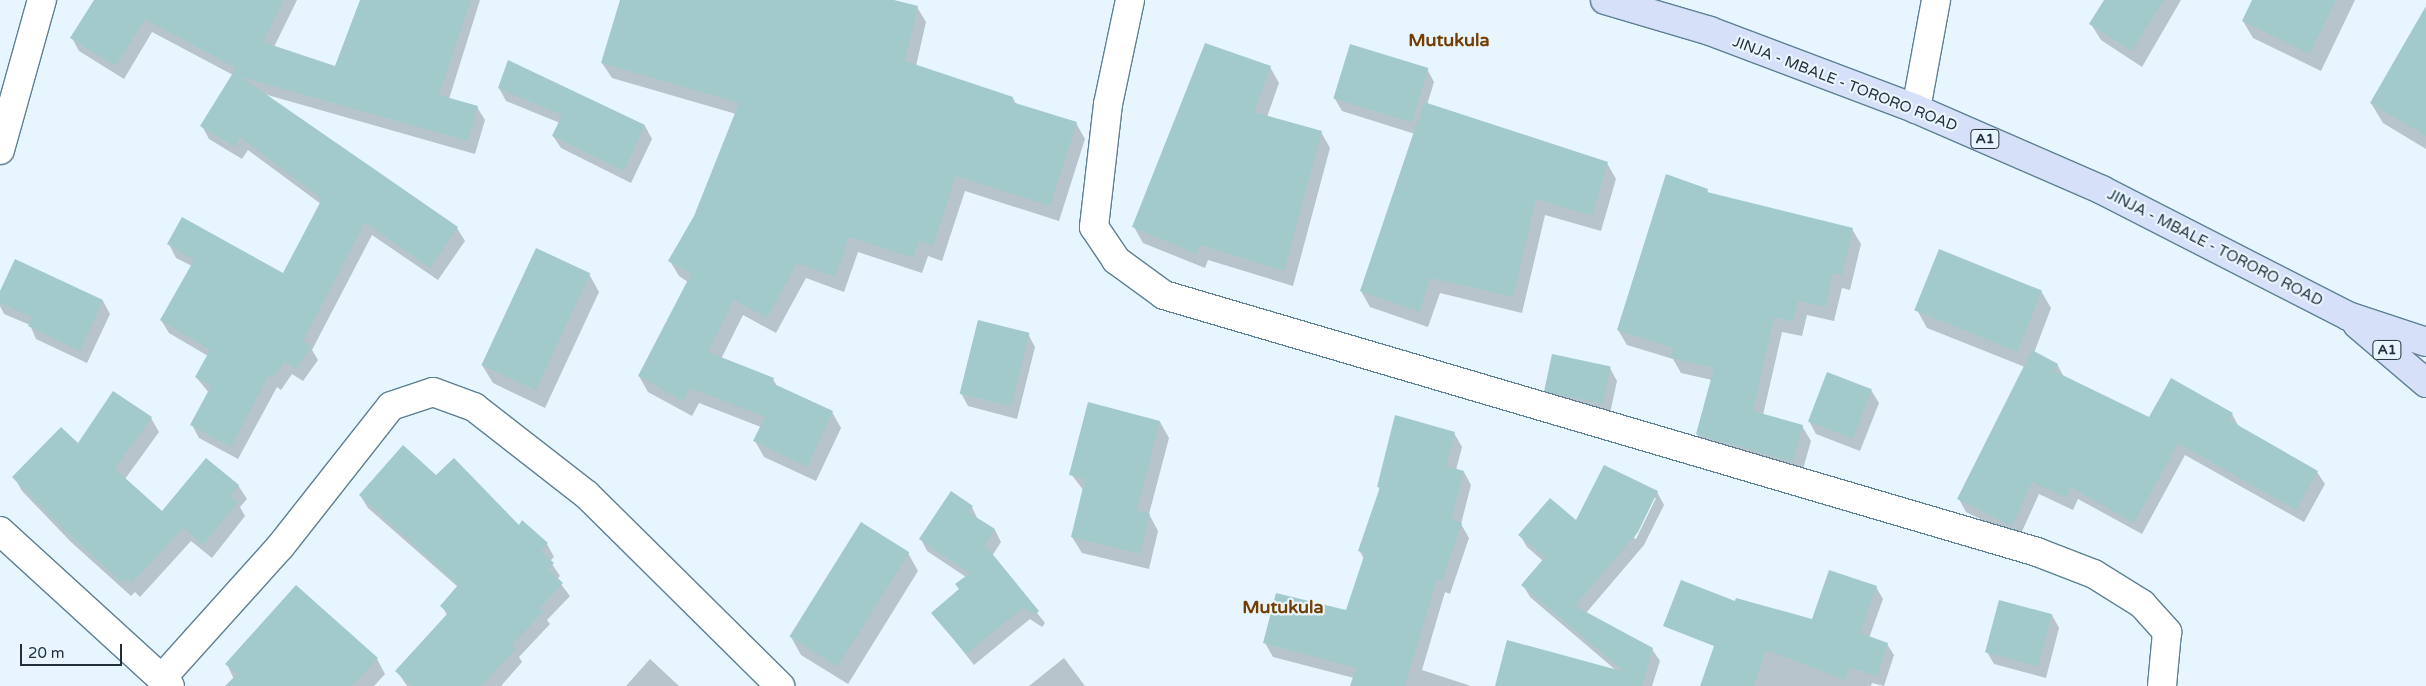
<!DOCTYPE html>
<style>
body{margin:0}
#map{position:relative;width:2426px;height:686px;overflow:hidden;background:#e6f5fe;font-family:"Varela Round",sans-serif}
div>[style]{position:absolute}
.shadow>*{inset:0;background:#0003}
.building>*{inset:0;background:#a3cacb;transform-origin:0 0}
.roads{filter:drop-shadow(1px 0 #5d8094) drop-shadow(-1px 0 #5d8094) drop-shadow(0 1px #5d8094) drop-shadow(0 -1px #5d8094)}
.minor>*{height:28px;margin:-14px;padding:0 14px;transform-origin:14px;border-radius:14px;background:#fff}
.major>*{height:28px;margin:-14px;padding:0 14px;transform-origin:14px;border-radius:14px;background:#d6e0f8}
span{translate:-50% -50%;white-space:nowrap;text-align:center;line-height:1.15;-webkit-text-stroke:4.5px #e6f5fe;paint-order:stroke}
.shield-label span{padding:1px 4px;background:#e6f5fe;border:1px solid;border-radius:4px;-webkit-text-stroke-width:0}
.shield-label{font-size:14px;color:#223139;font-weight:700}
.street-label{font-size:15px;color:#223139}
.quarter-label{font-size:18px;color:#743e00;font-weight:700}
.scale{position:absolute;left:20px;top:644px;width:102px;height:22px;box-sizing:border-box;border:2px solid #223139;border-top:0;padding-left:6px;font-size:15px;line-height:18px;white-space:nowrap;color:#223139;-webkit-text-stroke:4px #e6f5fe;paint-order:stroke}
</style>
<div id="map">
<div class="shadow">
<div style="clip-path:polygon(95px 0,297px 0,274px 47px,336px 68px,361px 0,480px 0,449px 99px,477px 107px,485px 120px,475px 154px,264px 94px,457px 228px,465px 241px,438px 280px,372px 235px,312px 350px,318px 360px,303px 381px,292px 374px,281px 390px,277px 387px,238px 459px,199px 438px,192px 425px,209px 393px,196px 377px,208px 356px,169px 333px,161px 320px,192px 266px,176px 258px,169px 244px,284px 274px,321px 204px,248px 150px,242px 159px,209px 139px,202px 126px,233px 75px,152px 32px,124px 79px,79px 51px,72px 38px)"></div>
<div style="clip-path:polygon(621px 0,889px 0,917px 7px,926px 22px,916px 66px,1013px 98px,1016px 104px,1076px 123px,1085px 139px,1059px 221px,965px 191px,942px 261px,928px 256px,922px 273px,858px 252px,844px 292px,806px 278px,776px 333px,743px 315px,721px 359px,773px 379px,777px 386px,832px 412px,841px 428px,816px 481px,764px 457px,755px 441px,761px 427px,699px 403px,692px 416px,648px 392px,639px 376px,688px 282px,679px 276px,670px 261px,695px 216px,736px 114px,612px 78px,602px 63px)"></div>
<div style="clip-path:polygon(2106px 0,2181px 0,2142px 67px,2101px 40px,2091px 24px)"></div>
<div style="clip-path:polygon(2253px 0,2355px 0,2321px 71px,2253px 38px,2243px 21px)"></div>
<div style="clip-path:polygon(2426px 10px,2426px 149px,2383px 123px,2371px 103px)"></div>
<div style="clip-path:polygon(509px 62px,645px 126px,652px 139px,631px 183px,561px 148px,553px 136px,560px 123px,506px 101px,499px 88px)"></div>
<div style="clip-path:polygon(1270px 67px,1279px 83px,1267px 117px,1321px 132px,1330px 148px,1293px 286px,1208px 260px,1205px 268px,1143px 243px,1134px 227px)"></div>
<div style="clip-path:polygon(1427px 69px,1434px 82px,1427px 105px,1607px 163px,1616px 179px,1601px 231px,1545px 215px,1522px 313px,1440px 293px,1428px 327px,1370px 307px,1361px 291px,1415px 134px,1342px 111px,1335px 99px)"></div>
<div style="clip-path:polygon(1707px 190px,1709px 194px,1852px 229px,1861px 244px,1850px 290px,1842px 288px,1834px 321px,1807px 315px,1802px 336px,1782px 332px,1763px 415px,1802px 426px,1811px 441px,1801px 476px,1706px 449px,1697px 434px,1712px 380px,1681px 373px,1673px 359px,1627px 345px,1618px 330px)"></div>
<div style="clip-path:polygon(16px 261px,103px 301px,110px 314px,87px 363px,36px 339px,30px 325px,4px 314px,0 306px,0 294px)"></div>
<div style="clip-path:polygon(589px 274px,599px 292px,545px 408px,493px 383px,482px 365px)"></div>
<div style="clip-path:polygon(2041px 291px,2051px 308px,2034px 353px,2057px 364px,2064px 377px,2149px 419px,2232px 414px,2239px 427px,2317px 472px,2325px 484px,2304px 522px,2185px 455px,2142px 534px,2078px 499px,2073px 510px,2039px 494px,2019px 538px,1966px 512px,1959px 499px,2025px 367px,1927px 328px,1917px 310px)"></div>
<div style="clip-path:polygon(1028px 334px,1035px 347px,1017px 419px,968px 406px,961px 393px)"></div>
<div style="clip-path:polygon(1610px 368px,1617px 381px,1609px 418px,1553px 403px,1545px 390px)"></div>
<div style="clip-path:polygon(1871px 390px,1879px 403px,1860px 451px,1816px 434px,1809px 421px)"></div>
<div style="clip-path:polygon(151px 418px,159px 432px,125px 479px,163px 513px,238px 485px,247px 499px,240px 507px,245px 516px,212px 558px,191px 541px,140px 597px,135px 592px,131px 596px,71px 542px,22px 491px,14px 477px,78px 445px)"></div>
<div style="clip-path:polygon(1160px 422px,1169px 438px,1149px 514px,1158px 531px,1149px 569px,1082px 553px,1072px 537px,1084px 491px,1071px 474px)"></div>
<div style="clip-path:polygon(1454px 433px,1462px 447px,1456px 470px,1464px 472px,1471px 485px,1461px 524px,1469px 538px,1450px 594px,1445px 592px,1422px 670px,1471px 686px,1354px 686px,1354px 678px,1273px 657px,1265px 643px,1347px 612px,1364px 559px,1359px 550px,1380px 490px,1378px 486px)"></div>
<div style="clip-path:polygon(436px 476px,519px 527px,522px 522px,547px 544px,554px 557px,550px 561px,560px 576px,557px 579px,570px 596px,547px 620px,550px 624px,519px 657px,522px 662px,501px 686px,407px 686px,397px 671px,447px 615px,442px 606px,458px 587px,368px 508px,360px 495px)"></div>
<div style="clip-path:polygon(evenodd,1657px 492px,1664px 505px,1644px 545px,1586px 613px,1652px 649px,1660px 661px,1652px 686px,1496px 686px,1618px 672px,1530px 597px,1523px 585px,1543px 561px,1527px 547px,1520px 535px,1577px 522px,1657px 492px,1653px 498px,1656px 498px,1636px 539px,1634px 538px,1653px 498px)"></div>
<div style="clip-path:polygon(972px 507px,978px 520px,995px 530px,1001px 542px,992px 556px,1045px 623px,1042px 627px,1030px 619px,974px 665px,933px 613px,960px 589px,966px 577px,927px 551px,921px 539px)"></div>
<div style="clip-path:polygon(908px 553px,918px 571px,848px 684px,801px 655px,791px 637px)"></div>
<div style="clip-path:polygon(1876px 587px,1883px 599px,1869px 638px,1887px 644px,1894px 655px,1884px 686px,1872px 683px,1871px 686px,1703px 686px)"></div>
<div style="clip-path:polygon(2052px 615px,2059px 628px,2046px 678px,1994px 664px,1987px 652px)"></div>
<div style="clip-path:polygon(1064px 658px,1085px 686px,1029px 686px)"></div>
<div style="clip-path:polygon(377px 659px,385px 674px,374px 686px,237px 686px,227px 664px)"></div>
<div style="clip-path:polygon(650px 659px,679px 686px,626px 686px)"></div>
</div>
<div class="building">
<div style="clip-path:polygon(94px 0,284px 0,263px 42px,335px 66px,360px 0,471px 0,439px 95px,478px 106px,468px 141px,241px 77px,458px 227px,430px 268px,365px 222px,303px 341px,311px 346px,296px 369px,284px 362px,273px 378px,269px 375px,231px 447px,190px 425px,211px 386px,195px 377px,210px 350px,160px 320px,194px 260px,167px 244px,182px 217px,283px 273px,322px 199px,240px 137px,235px 147px,200px 126px,236px 68px,145px 19px,116px 66px,70px 38px)"></div>
<div style="clip-path:polygon(620px 0,894px 0,918px 6px,905px 61px,1013px 97px,1012px 102px,1077px 122px,1050px 206px,956px 176px,933px 246px,919px 241px,913px 258px,849px 237px,835px 277px,797px 263px,767px 318px,734px 300px,708px 352px,774px 378px,772px 383px,833px 411px,807px 467px,753px 441px,765px 417px,690px 388px,683px 401px,638px 376px,691px 274px,668px 261px,694px 216px,739px 103px,601px 63px)"></div>
<div style="clip-path:polygon(2104px 0,2164px 0,2132px 51px,2089px 24px)"></div>
<div style="clip-path:polygon(2252px 0,2336px 0,2310px 54px,2242px 21px)"></div>
<div style="clip-path:polygon(2426px 6px,2426px 136px,2370px 103px)"></div>
<div style="clip-path:polygon(1205px 43px,1271px 66px,1254px 112px,1322px 131px,1284px 271px,1200px 245px,1196px 254px,1132px 227px)"></div>
<div style="left:1350px;top:44px;width:82px;height:57px;rotate:17deg"></div>
<div style="clip-path:polygon(508px 60px,645px 125px,624px 171px,552px 136px,562px 115px,498px 88px)"></div>
<div style="clip-path:polygon(1424px 102px,1608px 162px,1592px 216px,1536px 199px,1513px 297px,1431px 278px,1419px 312px,1360px 291px)"></div>
<div style="clip-path:polygon(1666px 174px,1708px 189px,1707px 192px,1853px 228px,1842px 275px,1833px 273px,1826px 307px,1798px 301px,1793px 322px,1774px 317px,1753px 411px,1803px 425px,1793px 462px,1696px 434px,1714px 368px,1671px 358px,1673px 348px,1617px 330px)"></div>
<div style="left:536px;top:248px;width:60px;height:129px;rotate:25deg"></div>
<div style="left:1939px;top:249px;width:111px;height:66px;rotate:22deg"></div>
<div style="clip-path:polygon(15px 259px,103px 300px,80px 351px,28px 326px,32px 317px,0 303px,0 291px)"></div>
<div style="left:978px;top:320px;width:53px;height:76px;rotate:14deg"></div>
<div style="clip-path:polygon(2032px 350px,2058px 364px,2054px 371px,2149px 417px,2171px 378px,2233px 413px,2229px 420px,2318px 471px,2296px 510px,2178px 443px,2134px 523px,2071px 487px,2066px 498px,2032px 482px,2012px 526px,1957px 499px)"></div>
<div style="left:1552px;top:354px;width:60px;height:38px;rotate:12deg"></div>
<div style="left:1827px;top:372px;width:48px;height:53px;rotate:21deg"></div>
<div style="clip-path:polygon(113px 391px,152px 417px,115px 469px,162px 511px,206px 458px,239px 485px,230px 496px,238px 502px,203px 545px,183px 528px,132px 583px,127px 579px,123px 583px,62px 528px,12px 477px,61px 427px,78px 443px)"></div>
<div style="clip-path:polygon(1088px 402px,1160px 421px,1137px 510px,1150px 514px,1140px 554px,1071px 537px,1085px 479px,1069px 475px)"></div>
<div style="clip-path:polygon(1395px 415px,1455px 432px,1446px 466px,1464px 471px,1451px 519px,1462px 523px,1442px 581px,1437px 579px,1405px 686px,1350px 686px,1356px 668px,1263px 643px,1276px 593px,1346px 610px,1365px 553px,1358px 551px,1380px 487px,1377px 487px)"></div>
<div style="clip-path:polygon(403px 445px,436px 475px,454px 458px,519px 525px,522px 520px,548px 543px,541px 551px,554px 563px,548px 569px,563px 583px,540px 608px,544px 611px,512px 645px,516px 649px,481px 686px,412px 686px,395px 671px,448px 613px,440px 606px,458px 585px,359px 495px)"></div>
<div style="clip-path:polygon(1604px 465px,1658px 491px,1638px 532px,1575px 606px,1653px 648px,1642px 686px,1495px 686px,1507px 640px,1625px 672px,1521px 585px,1545px 557px,1518px 535px,1550px 498px,1576px 520px)"></div>
<div style="clip-path:polygon(951px 491px,973px 506px,968px 512px,995px 529px,985px 545px,1039px 611px,1035px 615px,1023px 608px,966px 654px,931px 613px,959px 589px,955px 584px,970px 573px,919px 539px)"></div>
<div style="left:861px;top:522px;width:57px;height:135px;rotate:32deg"></div>
<div style="clip-path:polygon(1829px 570px,1877px 586px,1860px 633px,1888px 643px,1877px 676px,1849px 667px,1845px 680px,1766px 650px,1754px 686px,1700px 686px,1714px 646px,1663px 626px,1681px 580px,1735px 601px,1736px 598px,1812px 619px)"></div>
<div style="clip-path:polygon(296px 585px,378px 658px,352px 686px,225px 686px,237px 674px,225px 664px)"></div>
<div style="left:1999px;top:600px;width:55px;height:54px;rotate:15deg"></div>
</div>
<div class="roads">
<div class="minor">
<div style="left:1130px;top:0;width:106px;rotate:101.9deg"></div>
<div style="left:1108px;top:104px;width:124px;rotate:96.5deg"></div>
<div style="left:1094px;top:227px;width:40px;rotate:56deg"></div>
<div style="left:1116px;top:260px;width:59px;rotate:36.1deg"></div>
<div style="left:1164px;top:295px;width:910px;rotate:16.4deg"></div>
<div style="left:2037px;top:552px;width:61px;rotate:21.1deg"></div>
<div style="left:2094px;top:574px;width:57px;rotate:32deg"></div>
<div style="left:2142px;top:604px;width:38px;rotate:48deg"></div>
<div style="left:2167px;top:632px;width:54px;rotate:95.3deg"></div>
<div style="left:1916px;top:109px;width:111px;rotate:-79.6deg"></div>
<div style="left:0;top:150px;width:156px;rotate:-74.4deg"></div>
<div style="left:0;top:531px;width:230px;rotate:42.4deg"></div>
<div style="left:162px;top:678px;width:176px;rotate:-48deg"></div>
<div style="left:280px;top:547px;width:179px;rotate:-51.8deg"></div>
<div style="left:391px;top:406px;width:44px;rotate:-18.4deg"></div>
<div style="left:433px;top:392px;width:44px;rotate:20.1deg"></div>
<div style="left:474px;top:407px;width:143px;rotate:37.9deg"></div>
<div style="left:587px;top:495px;width:272px;rotate:44.7deg"></div>
</div>
<div class="major">
<div style="left:1605px;top:0;width:109px;rotate:16.4deg"></div>
<div style="left:1710px;top:31px;width:220px;rotate:20.7deg"></div>
<div style="left:1916px;top:109px;width:203px;rotate:23.5deg"></div>
<div style="left:2102px;top:190px;width:276px;rotate:27.1deg"></div>
<div style="left:2348px;top:316px;width:82px;rotate:18.4deg"></div>
<div style="left:2357px;top:324px;width:91px;rotate:40.5deg"></div>
</div>
</div>
<div class="shield-label">
<span style="left:1985px;top:139px">A1</span>
<span style="left:2387px;top:350px">A1</span>
</div>
<div class="street-label">
<span style="left:1845px;top:84px;rotate:21deg">JINJA - MBALE - TORORO ROAD</span>
<span style="left:2215px;top:248px;rotate:27deg">JINJA - MBALE - TORORO ROAD</span>
</div>
<div class="quarter-label">
<span style="left:1449px;top:40px">Mutukula</span>
<span style="left:1283px;top:607px">Mutukula</span>
</div>
<div class="scale">20 m</div>
</div>
